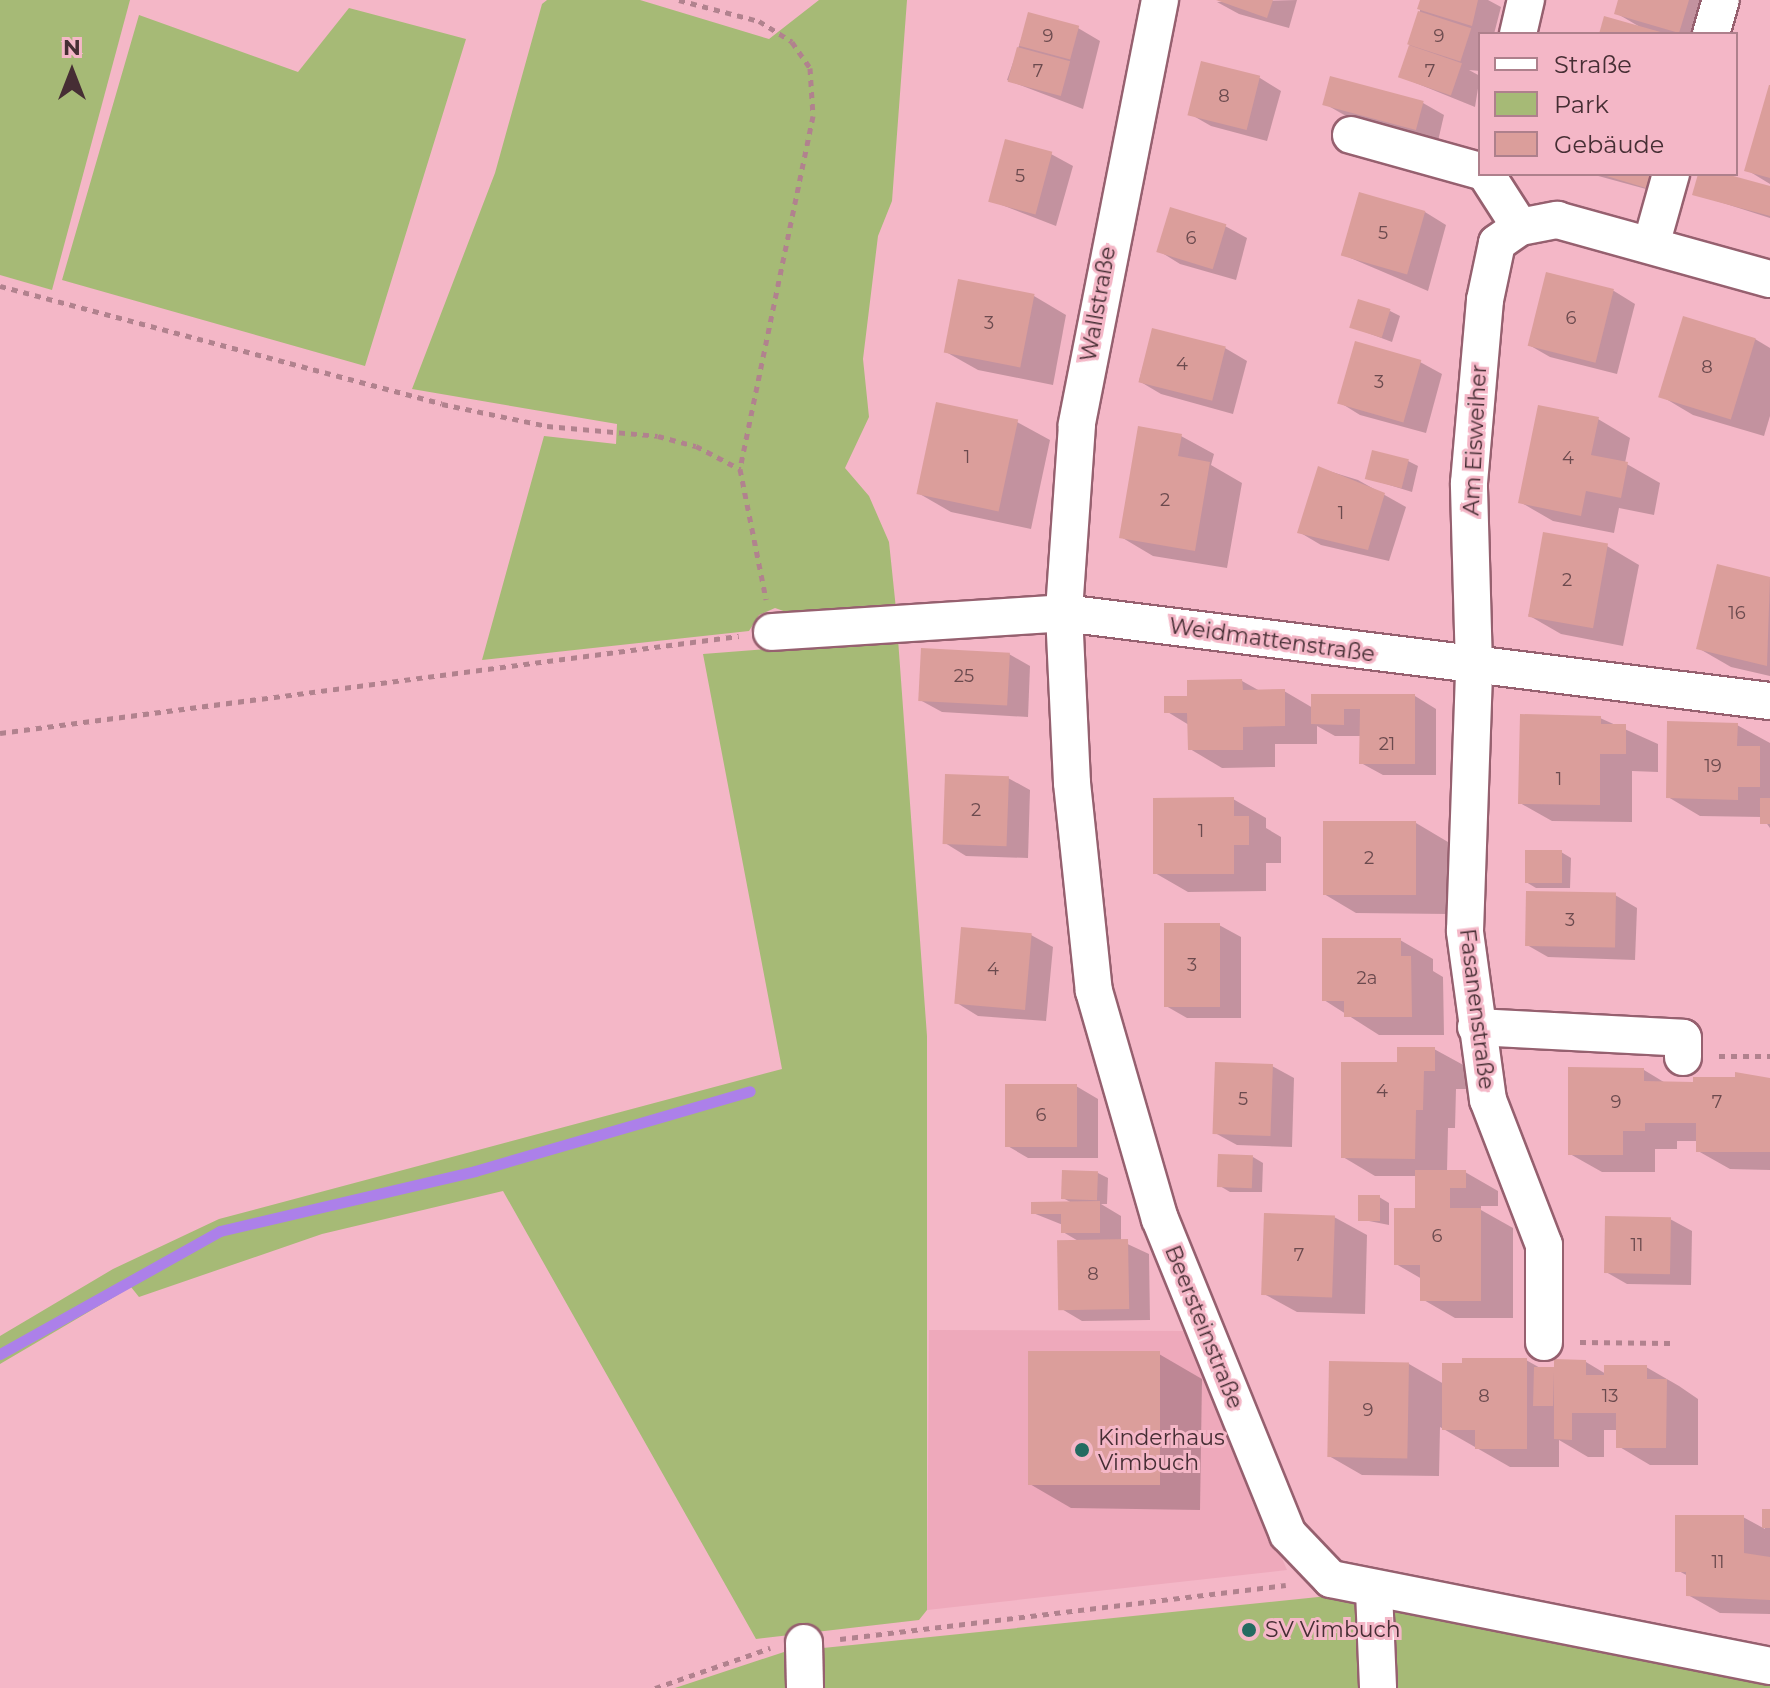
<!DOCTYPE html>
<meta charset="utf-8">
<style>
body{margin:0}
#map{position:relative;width:1770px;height:1688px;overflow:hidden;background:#f4b7c7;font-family:Montserrat,sans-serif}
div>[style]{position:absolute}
.built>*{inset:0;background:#eea9bb}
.green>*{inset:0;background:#a6ba76}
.shadow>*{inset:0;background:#0003}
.stream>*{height:11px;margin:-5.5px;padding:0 5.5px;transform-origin:5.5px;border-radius:5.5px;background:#ac80e9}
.building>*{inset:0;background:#db9e9b;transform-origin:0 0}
.path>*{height:5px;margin-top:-2.5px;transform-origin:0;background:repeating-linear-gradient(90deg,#b1828e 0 6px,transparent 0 12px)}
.roads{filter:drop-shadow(2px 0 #96606f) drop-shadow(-2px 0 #96606f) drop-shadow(0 2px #96606f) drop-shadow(0 -2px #96606f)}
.minor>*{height:36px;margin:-18px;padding:0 18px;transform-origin:18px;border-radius:18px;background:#fff}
.dots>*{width:22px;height:22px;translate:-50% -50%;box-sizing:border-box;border:4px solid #f4b7c7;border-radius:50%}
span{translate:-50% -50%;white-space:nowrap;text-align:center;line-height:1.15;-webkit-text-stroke:6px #f4b7c7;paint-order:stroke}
.number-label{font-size:18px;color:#6b4a4e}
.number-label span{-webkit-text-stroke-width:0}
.street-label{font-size:22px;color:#462e34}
.poi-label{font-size:22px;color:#462e34}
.left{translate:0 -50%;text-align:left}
.legend{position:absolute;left:1478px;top:32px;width:260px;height:144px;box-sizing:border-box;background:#f4b7c7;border:2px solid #ae808c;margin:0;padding:10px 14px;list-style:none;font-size:24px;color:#462e34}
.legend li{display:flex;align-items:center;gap:16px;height:40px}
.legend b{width:40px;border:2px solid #ae808c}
.north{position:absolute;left:32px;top:32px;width:80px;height:80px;-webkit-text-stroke:6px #f4b7c7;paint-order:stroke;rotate:0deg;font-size:22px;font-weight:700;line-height:32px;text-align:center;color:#462e34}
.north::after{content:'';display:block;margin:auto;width:28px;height:36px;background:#462e34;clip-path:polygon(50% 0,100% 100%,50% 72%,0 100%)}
</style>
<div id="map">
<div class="built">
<div style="clip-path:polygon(929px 1330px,1185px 1331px,1287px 1570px,927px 1610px)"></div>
</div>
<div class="green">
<div style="clip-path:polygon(0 0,130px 0,52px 290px,0 275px)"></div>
<div style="clip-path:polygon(547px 0,640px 0,769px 39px,819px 0,907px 0,892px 201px,878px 236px,863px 359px,869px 417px,845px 468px,869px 496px,889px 542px,896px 609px,812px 621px,775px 608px,759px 615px,749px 631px,482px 660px,544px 436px,616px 444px,617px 424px,412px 389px,495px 173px,542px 4px)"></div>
<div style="clip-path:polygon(349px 8px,466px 39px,365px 366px,62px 280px,139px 15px,298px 72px)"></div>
<div style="clip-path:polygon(898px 639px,927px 1036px,927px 1610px,919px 1620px,756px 1639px,503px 1191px,322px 1234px,139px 1297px,131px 1287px,0 1364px,0 1336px,113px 1269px,219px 1219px,782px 1069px,703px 654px)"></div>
<div style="clip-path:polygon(1328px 1596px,1770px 1684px,1770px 1688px,675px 1688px,784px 1652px)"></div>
</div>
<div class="shadow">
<div style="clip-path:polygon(1297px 0,1289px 28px,1239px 14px,1217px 2px)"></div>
<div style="clip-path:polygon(1423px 0,1488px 0,1501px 7px,1494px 34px,1480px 34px,1480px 71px,1469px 70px,1480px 76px,1475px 107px,1401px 77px)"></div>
<div style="clip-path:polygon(1620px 0,1726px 0,1716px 34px,1601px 34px,1640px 27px,1616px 13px)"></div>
<div style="clip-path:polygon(1030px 14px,1078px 28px,1100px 41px,1083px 109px,1007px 80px)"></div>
<div style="clip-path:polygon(1202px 63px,1260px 78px,1281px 91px,1267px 141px,1211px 126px,1190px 114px)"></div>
<div style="clip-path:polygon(1770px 89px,1770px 184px,1747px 170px)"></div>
<div style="clip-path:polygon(1423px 103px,1444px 115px,1438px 141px,1346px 116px,1325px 104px)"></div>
<div style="clip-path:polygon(1051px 154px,1073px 166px,1056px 226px,989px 200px)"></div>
<div style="clip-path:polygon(1591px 174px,1661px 174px,1657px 192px)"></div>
<div style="clip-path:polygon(1700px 174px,1770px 188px,1770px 218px,1695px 194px)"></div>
<div style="clip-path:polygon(1425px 212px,1446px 225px,1428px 291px,1341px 254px)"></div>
<div style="clip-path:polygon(1225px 226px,1247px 238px,1236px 280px,1180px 264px,1159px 251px)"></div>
<div style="clip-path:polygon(1547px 274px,1614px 291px,1635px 304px,1617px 374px,1550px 357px,1529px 345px)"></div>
<div style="clip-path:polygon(1034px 296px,1066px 315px,1053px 385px,978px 370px,946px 352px)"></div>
<div style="clip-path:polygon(1390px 311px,1400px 316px,1392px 342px,1352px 327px)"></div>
<div style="clip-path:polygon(1153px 330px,1225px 348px,1247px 361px,1233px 414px,1161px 394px,1139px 381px)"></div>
<div style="clip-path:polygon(1755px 339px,1770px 348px,1770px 416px,1764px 436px,1693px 415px,1661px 396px)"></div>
<div style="clip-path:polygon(1420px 362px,1442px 374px,1426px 433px,1360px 415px,1339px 402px)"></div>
<div style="clip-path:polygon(1598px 419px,1630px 438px,1625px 463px,1660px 483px,1654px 515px,1619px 508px,1614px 533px,1553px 521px,1520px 502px)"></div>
<div style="clip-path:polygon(1017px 422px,1050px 440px,1031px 529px,951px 512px,918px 493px)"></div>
<div style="clip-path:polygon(1181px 436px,1214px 454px,1211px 465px,1242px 483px,1227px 568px,1153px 556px,1121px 537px)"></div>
<div style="clip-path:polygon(1408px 461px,1418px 466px,1412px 492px,1367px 478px)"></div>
<div style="clip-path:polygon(1319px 468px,1358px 480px,1406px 507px,1389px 561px,1321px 545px,1299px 532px)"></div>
<div style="clip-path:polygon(1607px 546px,1639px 565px,1623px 646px,1561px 634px,1528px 615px)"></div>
<div style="clip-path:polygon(1718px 566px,1770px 579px,1770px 676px,1731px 667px,1698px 648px)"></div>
<div style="clip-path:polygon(1009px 654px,1030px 666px,1028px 717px,942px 712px,920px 700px)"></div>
<div style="clip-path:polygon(1242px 681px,1260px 691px,1284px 691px,1313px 708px,1415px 696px,1436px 709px,1436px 775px,1383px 775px,1361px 763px,1361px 736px,1335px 736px,1317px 726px,1317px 744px,1275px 744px,1275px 767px,1222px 768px,1190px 749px,1189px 725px,1166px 711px)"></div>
<div style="clip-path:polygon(1600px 718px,1658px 744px,1658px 772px,1632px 771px,1632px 822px,1552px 821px,1520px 803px)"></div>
<div style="clip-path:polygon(1737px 725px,1770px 743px,1770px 828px,1762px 817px,1700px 816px,1668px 797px)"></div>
<div style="clip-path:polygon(1008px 778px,1030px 790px,1028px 858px,966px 856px,945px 843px)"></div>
<div style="clip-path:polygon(1233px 799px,1266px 818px,1266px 828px,1281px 837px,1281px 863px,1266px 863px,1266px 891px,1188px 892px,1155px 873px)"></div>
<div style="clip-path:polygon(1416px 823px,1448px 842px,1448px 914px,1356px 913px,1324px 894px)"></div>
<div style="clip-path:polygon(1561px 852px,1571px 858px,1570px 888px,1536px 888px,1526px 882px)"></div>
<div style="clip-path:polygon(1615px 895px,1637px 908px,1635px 960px,1548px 957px,1527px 945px)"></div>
<div style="clip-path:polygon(1219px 925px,1241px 937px,1241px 1018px,1187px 1018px,1166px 1006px)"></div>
<div style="clip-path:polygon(1031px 935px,1053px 947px,1046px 1021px,978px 1016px,957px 1003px)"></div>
<div style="clip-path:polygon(1400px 940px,1433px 959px,1433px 971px,1443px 977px,1444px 1035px,1379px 1035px,1324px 1000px)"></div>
<div style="clip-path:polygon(1434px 1049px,1467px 1067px,1467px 1089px,1456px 1089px,1455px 1128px,1448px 1128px,1447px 1172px,1465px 1172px,1498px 1191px,1498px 1206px,1481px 1206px,1481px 1210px,1513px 1228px,1513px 1318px,1455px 1318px,1422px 1299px,1422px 1279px,1396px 1264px,1417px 1210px,1417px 1176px,1375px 1176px,1343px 1157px,1399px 1064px)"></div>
<div style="clip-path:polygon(1272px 1066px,1294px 1078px,1292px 1147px,1237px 1145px,1215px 1133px)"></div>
<div style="clip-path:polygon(1644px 1070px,1667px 1084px,1770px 1080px,1770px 1170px,1730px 1169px,1698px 1151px,1698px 1141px,1677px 1141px,1677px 1149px,1655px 1149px,1655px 1172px,1602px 1172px,1570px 1154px)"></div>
<div style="clip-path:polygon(1076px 1086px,1098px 1099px,1098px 1158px,1028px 1158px,1006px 1145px)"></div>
<div style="clip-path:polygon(1253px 1157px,1263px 1163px,1262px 1192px,1230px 1192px,1220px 1186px)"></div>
<div style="clip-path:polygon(1098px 1173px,1108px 1178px,1107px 1204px,1101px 1204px,1121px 1216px,1121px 1241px,1149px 1254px,1150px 1320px,1082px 1321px,1060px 1308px,1080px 1242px,1063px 1232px,1063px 1225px,1033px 1213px,1072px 1203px,1063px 1198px)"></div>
<div style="clip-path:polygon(1379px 1197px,1389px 1203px,1389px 1225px,1359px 1219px)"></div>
<div style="clip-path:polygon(1334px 1217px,1367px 1235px,1365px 1314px,1297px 1312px,1264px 1294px)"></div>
<div style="clip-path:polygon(1670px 1219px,1692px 1231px,1691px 1285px,1627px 1284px,1606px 1272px)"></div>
<div style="clip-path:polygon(1159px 1354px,1202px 1379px,1200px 1510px,1071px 1508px,1028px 1483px)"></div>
<div style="clip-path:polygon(1526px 1360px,1542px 1369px,1586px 1362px,1606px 1374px,1646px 1367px,1679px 1386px,1698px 1399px,1698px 1465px,1650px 1465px,1618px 1446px,1618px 1430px,1604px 1430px,1604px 1457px,1588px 1457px,1559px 1440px,1559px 1467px,1510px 1467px,1440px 1427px,1439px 1476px,1362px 1475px,1329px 1456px,1409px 1364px,1444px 1384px)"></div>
<div style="clip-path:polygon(1764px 1511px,1770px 1511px,1770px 1614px,1720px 1613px,1688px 1595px,1688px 1576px,1677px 1570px,1743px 1517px,1765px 1529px)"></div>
</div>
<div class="stream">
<div style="left:0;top:1354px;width:252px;rotate:-29.2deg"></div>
<div style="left:220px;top:1231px;width:262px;rotate:-13.2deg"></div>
<div style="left:475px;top:1171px;width:286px;rotate:-16.2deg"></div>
</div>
<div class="building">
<div style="clip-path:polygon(1216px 0,1273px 0,1267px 18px)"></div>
<div style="clip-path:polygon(1420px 0,1478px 0,1472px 26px,1417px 9px)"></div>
<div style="clip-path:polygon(1618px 0,1689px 0,1679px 33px,1614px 14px)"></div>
<div style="left:1418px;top:11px;width:56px;height:35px;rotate:18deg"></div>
<div style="left:1028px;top:12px;width:53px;height:35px;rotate:15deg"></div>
<div style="clip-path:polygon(1604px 16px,1664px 33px,1664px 34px,1599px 34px)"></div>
<div style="left:1409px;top:45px;width:56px;height:34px;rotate:19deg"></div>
<div style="left:1017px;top:47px;width:55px;height:36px;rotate:15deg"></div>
<div style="left:1201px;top:61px;width:61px;height:56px;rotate:14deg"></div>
<div style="left:1330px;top:76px;width:97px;height:30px;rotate:15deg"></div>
<div style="clip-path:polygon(1769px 85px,1770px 85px,1770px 178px,1744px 171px)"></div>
<div style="left:1005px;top:139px;width:49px;height:65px;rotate:15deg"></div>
<div style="clip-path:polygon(1600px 174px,1650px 174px,1646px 188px)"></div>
<div style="clip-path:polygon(1698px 174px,1726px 174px,1770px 186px,1770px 216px,1692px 195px)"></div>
<div style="left:1359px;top:192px;width:69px;height:66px;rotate:16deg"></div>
<div style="left:1170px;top:207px;width:59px;height:47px;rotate:17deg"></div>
<div style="left:1546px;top:272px;width:70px;height:76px;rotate:14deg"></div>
<div style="left:958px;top:279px;width:78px;height:75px;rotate:11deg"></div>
<div style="left:1358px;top:299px;width:34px;height:30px;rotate:17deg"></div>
<div style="left:1683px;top:316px;width:76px;height:85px;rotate:17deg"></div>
<div style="left:1152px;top:328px;width:76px;height:56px;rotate:14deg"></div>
<div style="left:1355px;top:341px;width:69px;height:65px;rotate:16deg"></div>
<div style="left:936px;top:402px;width:84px;height:94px;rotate:12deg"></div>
<div style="clip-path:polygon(1538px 405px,1599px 417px,1591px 455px,1628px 462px,1621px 498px,1586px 491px,1581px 516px,1518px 503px)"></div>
<div style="clip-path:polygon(1138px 426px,1182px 434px,1178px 456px,1210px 462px,1195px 551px,1119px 538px)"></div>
<div style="left:1372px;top:450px;width:38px;height:30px;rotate:14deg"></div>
<div style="clip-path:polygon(1318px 466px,1385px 493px,1368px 550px,1297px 533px)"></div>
<div style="left:1543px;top:532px;width:66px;height:86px;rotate:10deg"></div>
<div style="clip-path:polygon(1717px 564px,1770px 577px,1767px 666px,1696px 649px)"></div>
<div style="left:921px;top:648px;width:89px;height:53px;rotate:3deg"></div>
<div style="clip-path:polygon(1242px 679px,1243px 690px,1285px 689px,1285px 726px,1243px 727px,1243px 750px,1188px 750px,1187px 713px,1164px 713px,1164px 696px,1187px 696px,1187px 680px)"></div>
<div style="clip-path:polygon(1311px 694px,1415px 694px,1415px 764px,1359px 764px,1360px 709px,1344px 709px,1344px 725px,1311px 724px)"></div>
<div style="clip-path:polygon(1520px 714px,1601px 716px,1601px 724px,1626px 724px,1626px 754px,1600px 754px,1600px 805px,1518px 804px)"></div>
<div style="clip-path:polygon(1667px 721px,1738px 723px,1737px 746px,1760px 746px,1760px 787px,1738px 787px,1738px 800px,1666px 798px)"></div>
<div style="left:945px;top:774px;width:64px;height:70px;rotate:2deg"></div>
<div style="clip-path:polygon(1234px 797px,1234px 816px,1249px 816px,1249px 845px,1234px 845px,1234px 874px,1153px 874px,1153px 798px)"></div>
<div style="left:1760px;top:798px;width:10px;height:26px"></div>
<div style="left:1323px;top:821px;width:93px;height:74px"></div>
<div style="left:1525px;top:850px;width:37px;height:33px"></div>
<div style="left:1526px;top:891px;width:90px;height:55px;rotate:1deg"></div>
<div style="left:1164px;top:923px;width:56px;height:84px"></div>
<div style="left:961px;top:927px;width:71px;height:77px;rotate:5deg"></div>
<div style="clip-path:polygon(1322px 938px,1401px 938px,1401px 956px,1411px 956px,1412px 1017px,1344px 1017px,1344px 1001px,1322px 1001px)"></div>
<div style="clip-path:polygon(1397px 1047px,1435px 1047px,1435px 1071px,1424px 1071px,1423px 1110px,1416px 1110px,1415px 1159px,1341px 1158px,1341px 1062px,1397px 1062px)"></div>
<div style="left:1215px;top:1062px;width:58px;height:72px;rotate:2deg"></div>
<div style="clip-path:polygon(1568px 1067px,1644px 1068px,1644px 1081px,1693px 1082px,1693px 1077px,1735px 1077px,1735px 1072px,1770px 1078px,1770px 1152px,1696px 1152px,1696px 1123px,1645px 1123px,1645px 1131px,1623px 1131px,1623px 1155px,1568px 1155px)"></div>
<div style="left:1005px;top:1084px;width:72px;height:63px"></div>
<div style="left:1218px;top:1154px;width:35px;height:33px;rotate:2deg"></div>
<div style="left:1062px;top:1170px;width:36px;height:29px;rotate:2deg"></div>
<div style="clip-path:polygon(1415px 1170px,1466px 1170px,1466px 1188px,1450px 1188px,1450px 1208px,1481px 1208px,1481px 1301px,1420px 1301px,1420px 1265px,1394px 1265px,1394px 1208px,1415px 1208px)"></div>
<div style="left:1358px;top:1195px;width:22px;height:26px"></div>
<div style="clip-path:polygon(1100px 1201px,1100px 1233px,1061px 1233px,1061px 1214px,1031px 1214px,1031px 1202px)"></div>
<div style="left:1264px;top:1213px;width:71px;height:82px;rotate:2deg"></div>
<div style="left:1605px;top:1216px;width:66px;height:57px;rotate:1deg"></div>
<div style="left:1128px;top:1239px;width:70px;height:71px;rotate:89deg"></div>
<div style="left:1028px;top:1351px;width:132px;height:134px"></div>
<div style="clip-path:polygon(1462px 1358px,1527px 1358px,1527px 1449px,1475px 1449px,1475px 1430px,1442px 1430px,1442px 1363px,1462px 1363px)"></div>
<div style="clip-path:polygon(1554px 1359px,1586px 1360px,1586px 1375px,1604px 1375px,1604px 1365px,1647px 1365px,1647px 1379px,1667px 1379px,1666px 1448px,1616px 1448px,1616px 1413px,1572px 1413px,1572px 1440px,1554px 1439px,1554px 1372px,1553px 1406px,1533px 1406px,1534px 1367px,1554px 1367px)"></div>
<div style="left:1329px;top:1361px;width:80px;height:96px;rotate:1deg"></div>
<div style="left:1762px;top:1509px;width:8px;height:19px"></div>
<div style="clip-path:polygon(1675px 1515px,1744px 1515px,1744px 1553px,1770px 1557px,1770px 1600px,1686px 1596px,1686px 1572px,1675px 1572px)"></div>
</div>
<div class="path">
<div style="left:679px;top:0;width:83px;rotate:14.7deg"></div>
<div style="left:759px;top:21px;width:39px;rotate:32deg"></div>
<div style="left:792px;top:42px;width:32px;rotate:55deg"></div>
<div style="left:810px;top:68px;width:48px;rotate:86.4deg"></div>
<div style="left:813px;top:116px;width:360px;rotate:101.7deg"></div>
<div style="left:740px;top:469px;width:133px;rotate:78.7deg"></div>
<div style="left:0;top:286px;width:457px;rotate:14.9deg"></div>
<div style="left:442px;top:404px;width:107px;rotate:11.8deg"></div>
<div style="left:547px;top:426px;width:111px;rotate:5.1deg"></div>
<div style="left:658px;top:436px;width:39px;rotate:15deg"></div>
<div style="left:696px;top:446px;width:50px;rotate:27.6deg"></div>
<div style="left:0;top:733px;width:745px;rotate:-7.48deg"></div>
<div style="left:1719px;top:1056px;width:51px"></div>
<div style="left:1580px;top:1342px;width:90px;rotate:0.6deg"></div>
<div style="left:840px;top:1639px;width:449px;rotate:-6.9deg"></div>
<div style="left:655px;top:1688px;width:122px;rotate:-19.2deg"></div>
</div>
<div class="roads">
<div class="minor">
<div style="left:1160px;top:0;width:433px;rotate:101.1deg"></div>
<div style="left:1077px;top:425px;width:188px;rotate:94deg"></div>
<div style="left:1064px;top:613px;width:170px;rotate:87.3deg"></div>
<div style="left:1072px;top:783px;width:209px;rotate:84deg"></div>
<div style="left:1094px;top:991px;width:237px;rotate:73.9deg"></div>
<div style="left:1160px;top:1219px;width:340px;rotate:67.9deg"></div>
<div style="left:1288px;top:1534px;width:62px;rotate:46.3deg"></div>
<div style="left:1331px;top:1579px;width:448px;rotate:11.2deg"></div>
<div style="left:1518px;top:34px;width:35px;rotate:-77deg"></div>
<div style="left:1711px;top:34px;width:35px;rotate:-74deg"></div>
<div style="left:1351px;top:135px;width:134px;rotate:15.6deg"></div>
<div style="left:1486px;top:174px;width:63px;rotate:57.3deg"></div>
<div style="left:1651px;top:245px;width:74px;rotate:-74.3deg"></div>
<div style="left:772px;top:632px;width:293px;rotate:-3.7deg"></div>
<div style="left:1064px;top:613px;width:711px;rotate:7.11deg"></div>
<div style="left:1476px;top:1027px;width:207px;rotate:3deg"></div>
<div style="left:1683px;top:1038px;width:19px;rotate:90deg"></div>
<div style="left:1544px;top:1342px;width:97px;rotate:-90deg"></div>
<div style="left:1544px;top:1245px;width:155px;rotate:-111.1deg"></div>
<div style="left:1488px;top:1100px;width:171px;rotate:-97.8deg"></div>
<div style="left:1465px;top:931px;width:264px;rotate:-88deg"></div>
<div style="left:1474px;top:667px;width:184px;rotate:-91.6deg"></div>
<div style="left:1469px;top:483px;width:184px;rotate:-85deg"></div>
<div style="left:1485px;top:300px;width:58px;rotate:-78.1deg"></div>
<div style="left:1497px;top:243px;width:28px;rotate:-35deg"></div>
<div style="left:1520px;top:227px;width:38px;rotate:-11deg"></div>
<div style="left:1557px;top:220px;width:221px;rotate:15.5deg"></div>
<div style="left:1374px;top:1591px;width:97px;rotate:87.6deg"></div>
<div style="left:804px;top:1643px;width:45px;rotate:88.7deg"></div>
</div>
</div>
<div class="dots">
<div style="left:1082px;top:1450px;background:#246b61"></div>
<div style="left:1249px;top:1630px;background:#246b61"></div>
</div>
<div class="number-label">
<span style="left:1048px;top:36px">9</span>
<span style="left:1439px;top:36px">9</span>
<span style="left:1038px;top:71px">7</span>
<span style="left:1430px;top:71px">7</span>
<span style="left:1224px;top:96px">8</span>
<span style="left:1020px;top:176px">5</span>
<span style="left:1383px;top:233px">5</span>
<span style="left:1191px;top:238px">6</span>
<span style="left:1571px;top:318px">6</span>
<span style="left:989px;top:323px">3</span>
<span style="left:1182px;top:364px">4</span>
<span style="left:1707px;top:367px">8</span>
<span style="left:1379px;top:382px">3</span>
<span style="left:967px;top:457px">1</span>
<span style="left:1568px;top:458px">4</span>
<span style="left:1165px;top:500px">2</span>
<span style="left:1341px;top:513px">1</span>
<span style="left:1567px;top:580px">2</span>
<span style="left:1737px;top:613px">16</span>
<span style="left:964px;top:676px">25</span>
<span style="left:1387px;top:744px">21</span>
<span style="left:1713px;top:766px">19</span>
<span style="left:1559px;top:779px">1</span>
<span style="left:976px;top:810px">2</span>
<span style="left:1201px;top:831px">1</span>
<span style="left:1369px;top:858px">2</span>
<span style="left:1570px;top:920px">3</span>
<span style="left:1192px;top:965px">3</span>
<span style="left:993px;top:969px">4</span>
<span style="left:1367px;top:978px">2a</span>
<span style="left:1382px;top:1091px">4</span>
<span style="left:1243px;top:1099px">5</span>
<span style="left:1616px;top:1102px">9</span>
<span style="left:1717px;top:1102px">7</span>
<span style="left:1041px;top:1115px">6</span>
<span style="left:1437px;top:1236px">6</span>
<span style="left:1637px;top:1245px">11</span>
<span style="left:1299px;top:1255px">7</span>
<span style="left:1093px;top:1274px">8</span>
<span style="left:1484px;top:1396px">8</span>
<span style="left:1610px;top:1396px">13</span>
<span style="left:1368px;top:1410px">9</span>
<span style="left:1718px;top:1562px">11</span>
</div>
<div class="street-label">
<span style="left:1098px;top:304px;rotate:-80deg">Wallstraße</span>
<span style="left:1475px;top:440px;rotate:-87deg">Am Eisweiher</span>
<span style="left:1272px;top:640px;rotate:8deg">Weidmattenstraße</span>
<span style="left:1477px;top:1009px;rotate:83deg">Fasanenstraße</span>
<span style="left:1204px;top:1327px;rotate:68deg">Beersteinstraße</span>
</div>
<div class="poi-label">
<span class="left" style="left:1098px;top:1450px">Kinderhaus<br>Vimbuch</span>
<span class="left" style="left:1265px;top:1630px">SV Vimbuch</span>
</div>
<ul class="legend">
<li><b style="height:10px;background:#fff"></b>Straße</li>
<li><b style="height:22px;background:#a6ba76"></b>Park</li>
<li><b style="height:22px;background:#db9e9b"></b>Gebäude</li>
</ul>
<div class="north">N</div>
</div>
